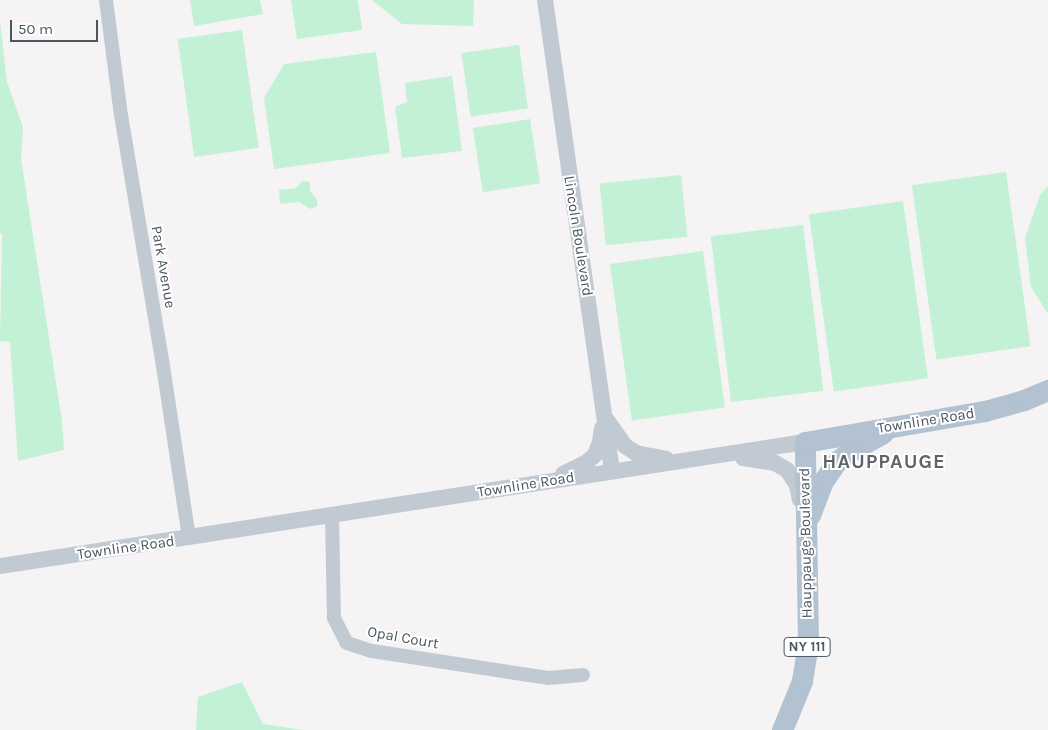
<!DOCTYPE html>
<style>
body{margin:0}
#map{position:relative;width:1048px;height:730px;overflow:hidden;background:#f5f3f3;font-family:Karla,sans-serif}
div>[style]{position:absolute}
.green>*{inset:0;background:#c3f1d5;transform-origin:0 0}
.minor>*{height:14px;margin:-7px;padding:0 7px;transform-origin:7px;border-radius:7px;background:#c1cad2}
.tertiary>*{height:16px;margin:-8px;padding:0 8px;transform-origin:8px;border-radius:8px;background:#c1cad2}
.primary>*{height:21px;margin:-10.5px;padding:0 10.5px;transform-origin:10.5px;border-radius:10.5px;background:#b3c2d1}
span{translate:-50% -50%;white-space:nowrap;text-align:center;line-height:1.15;-webkit-text-stroke:4px #fff;paint-order:stroke}
.shield-label span{padding:1px 4px;background:#fff;border:1px solid;border-radius:4px;-webkit-text-stroke-width:0}
.shield-label{font-size:14px;color:#4a5661;font-weight:700}
.street-label{font-size:15px;color:#4a5661}
.district-label{font-size:20px;color:#5f6368;font-weight:700;letter-spacing:1px}
.scale{position:absolute;left:10px;top:20px;width:88px;height:22px;box-sizing:border-box;border:2px solid #4a5661;border-top:0;padding-left:6px;font-size:15px;line-height:18px;white-space:nowrap;color:#4a5661;-webkit-text-stroke:4px #fff;paint-order:stroke}
</style>
<div id="map">
<div class="green">
<div style="clip-path:polygon(190px 0,260px 0,263px 14px,194px 26px)"></div>
<div style="clip-path:polygon(291px 0,358px 0,362px 30px,297px 39px)"></div>
<div style="clip-path:polygon(372px 0,474px 0,473px 26px,402px 24px)"></div>
<div style="clip-path:polygon(0 21px,7px 82px,23px 127px,21px 159px,62px 421px,64px 450px,18px 461px,10px 342px,0 341px,2px 234px,0 233px)"></div>
<div style="left:242px;top:30px;width:119px;height:65px;rotate:82deg"></div>
<div style="left:519px;top:45px;width:64px;height:58px;rotate:82deg"></div>
<div style="clip-path:polygon(376px 52px,390px 153px,274px 169px,264px 98px,284px 64px)"></div>
<div style="clip-path:polygon(452px 76px,462px 151px,402px 158px,395px 107px,407px 102px,405px 83px)"></div>
<div style="left:530px;top:119px;width:65px;height:58px;rotate:81deg"></div>
<div style="left:1006px;top:172px;width:176px;height:95px;rotate:82deg"></div>
<div style="left:681px;top:175px;width:62px;height:82px;rotate:84deg"></div>
<div style="clip-path:polygon(302px 181px,310px 182px,310px 191px,317px 200px,317px 206px,310px 209px,299px 202px,280px 204px,279px 190px,296px 188px)"></div>
<div style="clip-path:polygon(1048px 186px,1048px 314px,1031px 287px,1025px 238px,1040px 195px)"></div>
<div style="left:903px;top:201px;width:179px;height:95px;rotate:82deg"></div>
<div style="left:803px;top:225px;width:167px;height:93px;rotate:83deg"></div>
<div style="left:703px;top:251px;width:158px;height:94px;rotate:82deg"></div>
<div style="clip-path:polygon(242px 682px,263px 724px,303px 730px,196px 730px,198px 697px)"></div>
</div>
<div class="minor">
<div style="left:106px;top:0;width:116px;rotate:82.6deg"></div>
<div style="left:121px;top:115px;width:254px;rotate:80.5deg"></div>
<div style="left:163px;top:366px;width:174px;rotate:81.4deg"></div>
<div style="left:332px;top:516px;width:102px;rotate:88.9deg"></div>
<div style="left:334px;top:618px;width:28px;rotate:63deg"></div>
<div style="left:347px;top:643px;width:26px;rotate:18deg"></div>
<div style="left:372px;top:651px;width:178px;rotate:8.7deg"></div>
<div style="left:548px;top:678px;width:35px;rotate:-5deg"></div>
</div>
<div class="tertiary">
<div style="left:545px;top:0;width:476px;rotate:81.9deg"></div>
<div style="left:607px;top:420px;width:32px;rotate:55deg"></div>
<div style="left:625px;top:446px;width:13px;rotate:32deg"></div>
<div style="left:636px;top:453px;width:31px;rotate:11deg"></div>
<div style="left:743px;top:458px;width:32px;rotate:9deg"></div>
<div style="left:775px;top:463px;width:14px;rotate:30deg"></div>
<div style="left:787px;top:470px;width:18px;rotate:56deg"></div>
<div style="left:797px;top:485px;width:15px;rotate:79deg"></div>
<div style="left:563px;top:474px;width:25px;rotate:-26deg"></div>
<div style="left:586px;top:463px;width:12px;rotate:-42deg"></div>
<div style="left:595px;top:455px;width:14px;rotate:-69deg"></div>
<div style="left:600px;top:442px;width:14px;rotate:-82deg"></div>
<div style="left:0;top:566px;width:814px;rotate:-8.76deg"></div>
</div>
<div class="primary">
<div style="left:810px;top:515px;width:34px;rotate:-69deg"></div>
<div style="left:822px;top:483px;width:25px;rotate:-56deg"></div>
<div style="left:836px;top:462px;width:16px;rotate:-38deg"></div>
<div style="left:849px;top:452px;width:39px;rotate:-29deg"></div>
<div style="left:782px;top:730px;width:53px;rotate:-67.8deg"></div>
<div style="left:802px;top:681px;width:38px;rotate:-81deg"></div>
<div style="left:808px;top:643px;width:201px;rotate:-90.9deg"></div>
<div style="left:805px;top:442px;width:183px;rotate:-9.8deg"></div>
<div style="left:985px;top:411px;width:41px;rotate:-15.8deg"></div>
<div style="left:1024px;top:400px;width:26px;rotate:-23deg"></div>
</div>
<div class="shield-label">
<span style="left:807px;top:647px">NY 111</span>
</div>
<div class="street-label">
<span style="left:578px;top:236px;rotate:81deg">Lincoln Boulevard</span>
<span style="left:163px;top:267px;rotate:80deg">Park Avenue</span>
<span style="left:926px;top:421px;rotate:-9deg">Townline Road</span>
<span style="left:526px;top:485px;rotate:-9deg">Townline Road</span>
<span style="left:806px;top:543px;rotate:-91deg">Hauppauge Boulevard</span>
<span style="left:126px;top:548px;rotate:-8deg">Townline Road</span>
<span style="left:403px;top:638px;rotate:10deg">Opal Court</span>
</div>
<div class="district-label">
<span style="left:884px;top:461px">HAUPPAUGE</span>
</div>
<div class="scale">50 m</div>
</div>
